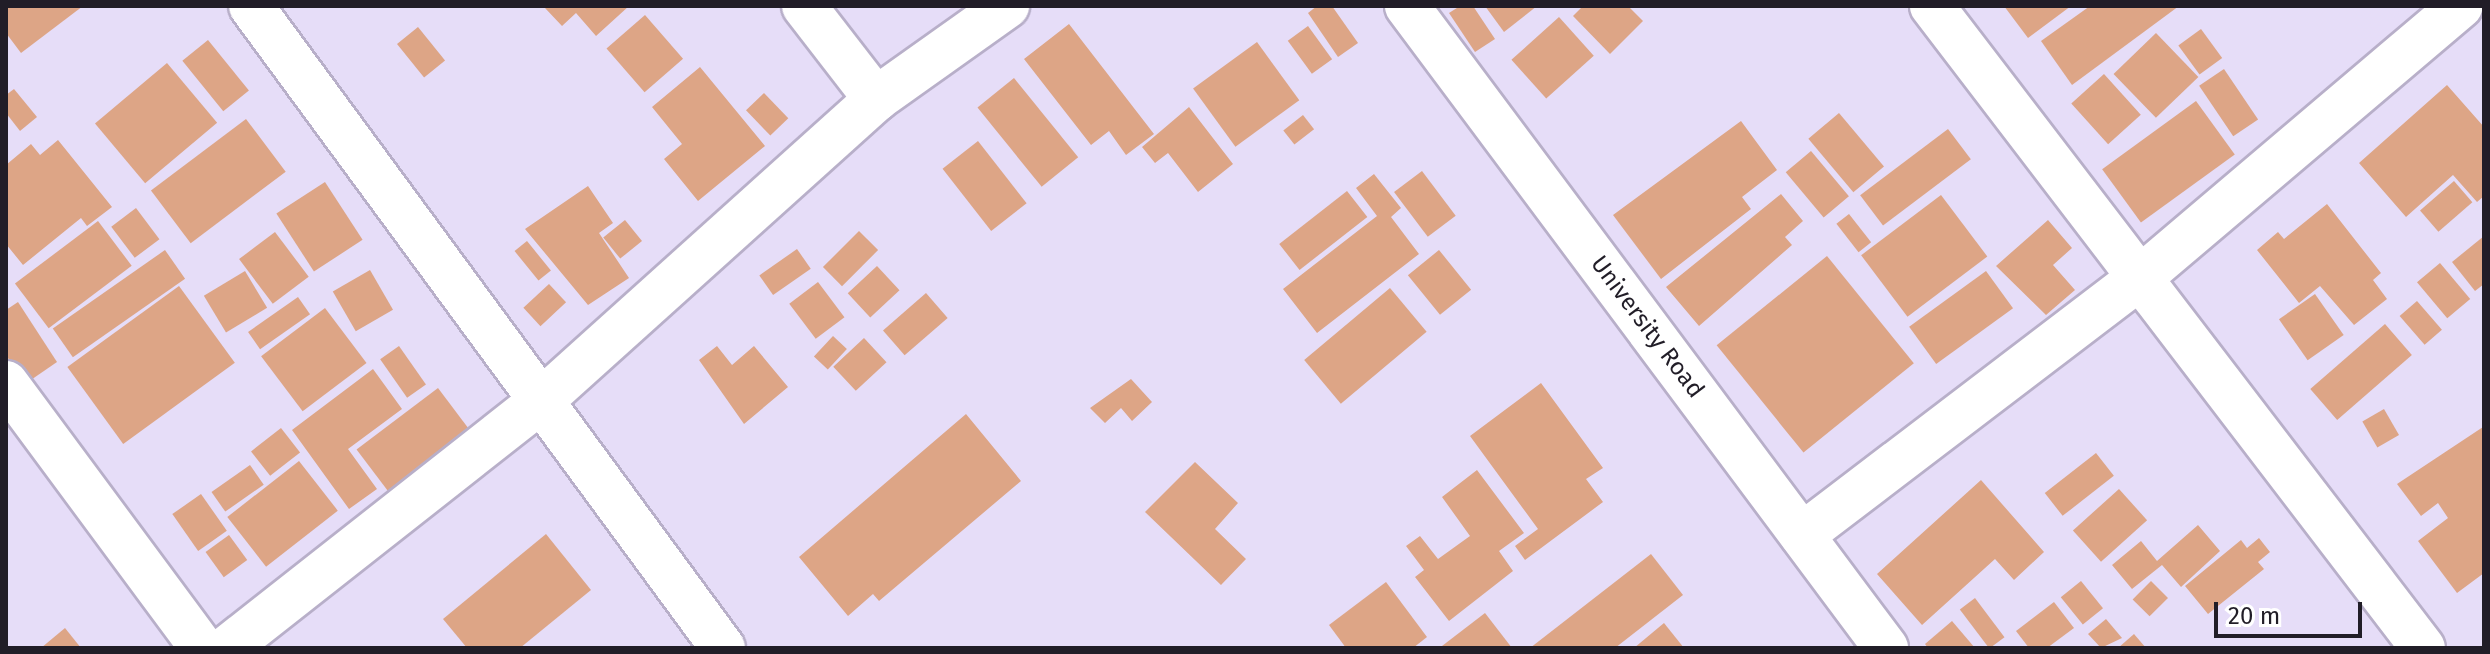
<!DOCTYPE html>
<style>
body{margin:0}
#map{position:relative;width:2490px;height:654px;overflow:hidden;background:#e6ddf8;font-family:"Fira Sans",sans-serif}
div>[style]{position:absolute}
.building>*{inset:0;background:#dda586;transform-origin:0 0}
.roads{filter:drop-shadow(2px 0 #b8afc9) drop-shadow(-2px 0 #b8afc9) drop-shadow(0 2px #b8afc9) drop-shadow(0 -2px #b8afc9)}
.street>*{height:44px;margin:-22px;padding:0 22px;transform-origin:22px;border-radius:22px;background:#fff}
.secondary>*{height:44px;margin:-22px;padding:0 22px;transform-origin:22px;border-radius:22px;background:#fff}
span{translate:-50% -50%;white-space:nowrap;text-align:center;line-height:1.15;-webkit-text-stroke:6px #fff;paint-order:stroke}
.street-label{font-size:24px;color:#211d27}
.frame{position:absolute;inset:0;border:8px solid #211d27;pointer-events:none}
.scale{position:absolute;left:2214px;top:602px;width:148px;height:36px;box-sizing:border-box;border:4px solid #211d27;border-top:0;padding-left:10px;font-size:24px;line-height:28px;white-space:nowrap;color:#211d27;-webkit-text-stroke:6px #fff;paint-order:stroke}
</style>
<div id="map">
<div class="building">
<div style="clip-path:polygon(6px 6px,83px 6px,21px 53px,6px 33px)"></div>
<div style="clip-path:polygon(629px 6px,596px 36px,576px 13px,562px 26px,545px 8px)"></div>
<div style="clip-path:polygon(1317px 6px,1332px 6px,1358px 43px,1338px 57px,1308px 13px)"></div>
<div style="clip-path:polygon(1460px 6px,1473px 6px,1495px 39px,1475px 52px,1449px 13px)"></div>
<div style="clip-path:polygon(1485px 6px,1537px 6px,1504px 32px)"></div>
<div style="clip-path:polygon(1583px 6px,1628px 6px,1643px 21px,1610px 54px,1573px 16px)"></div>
<div style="clip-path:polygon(2004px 6px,2071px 6px,2028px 38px)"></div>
<div style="clip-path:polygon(2090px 6px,2179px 6px,2072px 85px,2041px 41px)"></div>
<div style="left:645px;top:15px;width:58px;height:51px;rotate:49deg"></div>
<div style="left:1559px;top:17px;width:52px;height:64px;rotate:48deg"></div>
<div style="clip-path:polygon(1069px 24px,1154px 134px,1126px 155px,1109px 131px,1091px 145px,1024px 59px)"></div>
<div style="left:1308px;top:26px;width:41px;height:25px;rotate:54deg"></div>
<div style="left:418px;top:27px;width:43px;height:27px;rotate:51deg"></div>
<div style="left:2201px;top:29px;width:36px;height:28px;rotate:54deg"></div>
<div style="left:2156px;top:33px;width:61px;height:59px;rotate:46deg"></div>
<div style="left:208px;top:40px;width:65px;height:33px;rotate:51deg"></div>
<div style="left:1257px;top:42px;width:72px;height:79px;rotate:54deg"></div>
<div style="left:167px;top:63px;width:78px;height:94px;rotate:50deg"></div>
<div style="clip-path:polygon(700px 67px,765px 146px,698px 201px,664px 159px,682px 144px,652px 107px)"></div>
<div style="left:2224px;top:69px;width:61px;height:30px;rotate:56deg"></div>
<div style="left:2104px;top:74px;width:55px;height:44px;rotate:48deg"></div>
<div style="left:1014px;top:78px;width:102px;height:47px;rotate:51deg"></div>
<div style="clip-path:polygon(2447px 85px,2484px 127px,2484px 196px,2477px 202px,2453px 175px,2406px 217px,2359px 163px)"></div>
<div style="clip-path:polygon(14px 89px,37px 117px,20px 131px,6px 113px,6px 95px)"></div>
<div style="left:764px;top:93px;width:35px;height:25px;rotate:46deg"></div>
<div style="left:2196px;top:101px;width:66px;height:116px;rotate:54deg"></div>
<div style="clip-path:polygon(1189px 107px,1233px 164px,1198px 192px,1168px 153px,1155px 163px,1142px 147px)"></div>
<div style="left:1839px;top:113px;width:70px;height:40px;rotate:50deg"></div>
<div style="left:1303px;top:115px;width:18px;height:25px;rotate:52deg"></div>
<div style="left:246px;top:119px;width:66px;height:119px;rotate:53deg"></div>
<div style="clip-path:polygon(1741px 121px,1777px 170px,1742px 197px,1751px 209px,1661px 279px,1613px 215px)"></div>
<div style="left:1948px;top:129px;width:38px;height:110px;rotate:53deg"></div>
<div style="clip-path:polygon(58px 140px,112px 207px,87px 226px,81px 218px,23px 265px,6px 244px,6px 165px,31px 144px,40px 155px)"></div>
<div style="left:978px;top:141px;width:79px;height:45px;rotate:52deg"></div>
<div style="left:1811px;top:151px;width:59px;height:33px;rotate:50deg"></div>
<div style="left:1422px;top:171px;width:56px;height:35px;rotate:53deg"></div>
<div style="clip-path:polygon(1374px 174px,1401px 208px,1391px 217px,1419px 254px,1317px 333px,1283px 289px,1377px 216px,1356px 188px)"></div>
<div style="left:2454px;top:181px;width:28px;height:45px;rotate:49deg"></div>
<div style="left:325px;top:182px;width:69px;height:58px;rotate:57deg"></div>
<div style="clip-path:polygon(588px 186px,613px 223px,599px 233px,629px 278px,588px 305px,525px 229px)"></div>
<div style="left:1347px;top:191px;width:33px;height:86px;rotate:52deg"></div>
<div style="clip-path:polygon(1781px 194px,1803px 221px,1785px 237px,1792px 245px,1699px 326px,1666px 287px)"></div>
<div style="left:1941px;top:195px;width:77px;height:100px;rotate:53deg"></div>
<div style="clip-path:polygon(2327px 204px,2381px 273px,2373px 280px,2387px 299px,2354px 325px,2320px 286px,2299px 303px,2257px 250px,2278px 232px,2284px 239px)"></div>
<div style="left:136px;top:208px;width:39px;height:31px;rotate:53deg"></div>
<div style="left:1849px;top:214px;width:36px;height:16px;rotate:52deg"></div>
<div style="left:625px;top:220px;width:27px;height:28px;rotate:51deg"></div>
<div style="clip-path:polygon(2048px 220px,2072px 248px,2053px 265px,2075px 290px,2046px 315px,1996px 266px)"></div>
<div style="left:98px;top:221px;width:56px;height:104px;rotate:53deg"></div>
<div style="left:859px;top:231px;width:27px;height:51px;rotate:45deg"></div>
<div style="left:275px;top:232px;width:56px;height:45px;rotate:53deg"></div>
<div style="clip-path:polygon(2484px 236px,2484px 284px,2475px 291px,2452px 262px)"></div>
<div style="left:527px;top:241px;width:38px;height:16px;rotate:51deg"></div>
<div style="left:797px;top:249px;width:24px;height:46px;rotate:55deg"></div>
<div style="left:165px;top:250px;width:35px;height:137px;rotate:55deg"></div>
<div style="left:1439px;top:250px;width:51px;height:40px;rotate:51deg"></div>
<div style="left:1827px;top:256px;width:138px;height:142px;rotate:51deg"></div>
<div style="left:2440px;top:263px;width:47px;height:30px;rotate:50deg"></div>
<div style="left:877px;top:266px;width:33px;height:40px;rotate:47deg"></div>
<div style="left:370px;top:270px;width:46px;height:43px;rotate:60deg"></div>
<div style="left:245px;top:271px;width:43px;height:48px;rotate:59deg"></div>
<div style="left:1986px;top:271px;width:46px;height:95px;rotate:54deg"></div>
<div style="left:818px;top:282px;width:44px;height:36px;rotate:53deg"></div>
<div style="left:549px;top:284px;width:25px;height:35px;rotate:47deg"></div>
<div style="left:179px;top:286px;width:95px;height:138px;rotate:54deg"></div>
<div style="left:1390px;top:288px;width:57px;height:112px;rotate:50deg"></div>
<div style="left:926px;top:293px;width:33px;height:57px;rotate:49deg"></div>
<div style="left:2315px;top:294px;width:50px;height:44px;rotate:55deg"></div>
<div style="left:298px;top:297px;width:21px;height:61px;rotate:55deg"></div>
<div style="left:2417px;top:301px;width:38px;height:23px;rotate:49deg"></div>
<div style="clip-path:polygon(18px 302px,57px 362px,25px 384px,6px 355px,6px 310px)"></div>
<div style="left:325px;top:308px;width:69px;height:80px;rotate:53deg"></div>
<div style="left:2385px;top:324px;width:41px;height:99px;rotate:49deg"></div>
<div style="left:833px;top:336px;width:19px;height:28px;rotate:43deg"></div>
<div style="left:864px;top:338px;width:33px;height:42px;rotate:47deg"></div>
<div style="left:399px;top:346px;width:47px;height:23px;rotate:55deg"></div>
<div style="clip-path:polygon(717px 346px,732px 365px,754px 346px,788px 387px,744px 424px,699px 360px)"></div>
<div style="clip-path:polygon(373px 369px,402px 409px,348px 449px,377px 489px,349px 509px,292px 430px)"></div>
<div style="clip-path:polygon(1131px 379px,1152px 402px,1132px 421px,1121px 408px,1105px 423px,1090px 408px)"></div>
<div style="clip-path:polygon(1541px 383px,1603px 468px,1586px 479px,1603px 502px,1525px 560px,1515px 546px,1538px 529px,1470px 436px)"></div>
<div style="left:438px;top:388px;width:56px;height:102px;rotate:53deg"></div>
<div style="left:2384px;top:409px;width:30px;height:25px;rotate:60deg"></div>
<div style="clip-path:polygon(966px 414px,1021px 481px,879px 601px,873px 594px,848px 616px,799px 557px)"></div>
<div style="clip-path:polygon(2483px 427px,2484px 573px,2457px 593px,2418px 541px,2448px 518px,2438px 503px,2421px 516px,2397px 484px)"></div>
<div style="left:281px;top:428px;width:31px;height:38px;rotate:52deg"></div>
<div style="left:2096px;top:453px;width:29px;height:65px;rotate:52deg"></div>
<div style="left:299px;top:461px;width:63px;height:91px;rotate:52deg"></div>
<div style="clip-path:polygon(1195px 462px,1238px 503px,1215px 529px,1246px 559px,1221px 585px,1145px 512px)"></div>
<div style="left:250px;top:465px;width:24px;height:47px;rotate:55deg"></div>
<div style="clip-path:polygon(1477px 470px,1524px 533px,1499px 551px,1513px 571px,1449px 621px,1415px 577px,1424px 570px,1406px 546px,1420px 536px,1438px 559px,1470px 536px,1442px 497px)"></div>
<div style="clip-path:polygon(1981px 480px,2044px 552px,2014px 580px,1995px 559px,1922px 625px,1877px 574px)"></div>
<div style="left:2119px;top:489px;width:42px;height:62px;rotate:48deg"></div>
<div style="left:201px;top:494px;width:45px;height:35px;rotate:55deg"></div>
<div style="clip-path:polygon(2198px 525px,2220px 551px,2181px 587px,2162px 565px,2132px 589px,2112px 565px,2141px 541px,2157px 561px)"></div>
<div style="clip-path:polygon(546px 534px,591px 590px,520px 648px,467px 648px,443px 619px)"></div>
<div style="left:229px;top:535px;width:31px;height:29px;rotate:54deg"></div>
<div style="clip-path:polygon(2259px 538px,2270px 552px,2258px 562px,2264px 569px,2208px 614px,2185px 586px,2241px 540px,2247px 548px)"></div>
<div style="clip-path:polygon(1651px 554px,1683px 595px,1615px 648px,1530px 648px)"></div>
<div style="left:2081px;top:581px;width:35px;height:26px;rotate:51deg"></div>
<div style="left:2151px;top:581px;width:24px;height:26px;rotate:45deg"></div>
<div style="clip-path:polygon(1386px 582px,1427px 637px,1413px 648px,1346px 648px,1329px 625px)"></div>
<div style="left:1975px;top:598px;width:49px;height:19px;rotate:53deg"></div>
<div style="clip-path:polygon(2054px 602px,2074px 628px,2047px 648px,2029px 648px,2016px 631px)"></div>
<div style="clip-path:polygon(1485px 613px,1512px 648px,1444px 648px,1442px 646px)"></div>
<div style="clip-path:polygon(2106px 619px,2122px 638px,2101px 648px,2088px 634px)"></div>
<div style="clip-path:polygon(1952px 621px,1975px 648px,1928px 648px,1925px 644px)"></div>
<div style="clip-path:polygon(1664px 623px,1684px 648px,1634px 648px)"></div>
<div style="clip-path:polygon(65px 628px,81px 648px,41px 648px)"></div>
<div style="clip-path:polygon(2134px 634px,2146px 648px,2118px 648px)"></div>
</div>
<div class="roads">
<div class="street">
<div style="left:251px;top:6px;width:797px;rotate:53.68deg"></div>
<div style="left:804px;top:6px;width:118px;rotate:52.3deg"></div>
<div style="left:1932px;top:6px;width:808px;rotate:52.59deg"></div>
<div style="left:6px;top:383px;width:330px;rotate:53.5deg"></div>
<div style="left:1802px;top:535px;width:426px;rotate:-37.3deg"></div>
<div style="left:2141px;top:277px;width:419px;rotate:-40.3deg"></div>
<div style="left:227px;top:648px;width:400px;rotate:-38.2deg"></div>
<div style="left:541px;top:401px;width:451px;rotate:-42deg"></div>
<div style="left:876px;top:99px;width:161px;rotate:-35.4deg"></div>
</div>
<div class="secondary">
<div style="left:1407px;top:6px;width:801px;rotate:53.27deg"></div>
</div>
</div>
<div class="street-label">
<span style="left:1647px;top:327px;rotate:53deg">University Road</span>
</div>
<div class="frame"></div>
<div class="scale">20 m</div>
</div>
